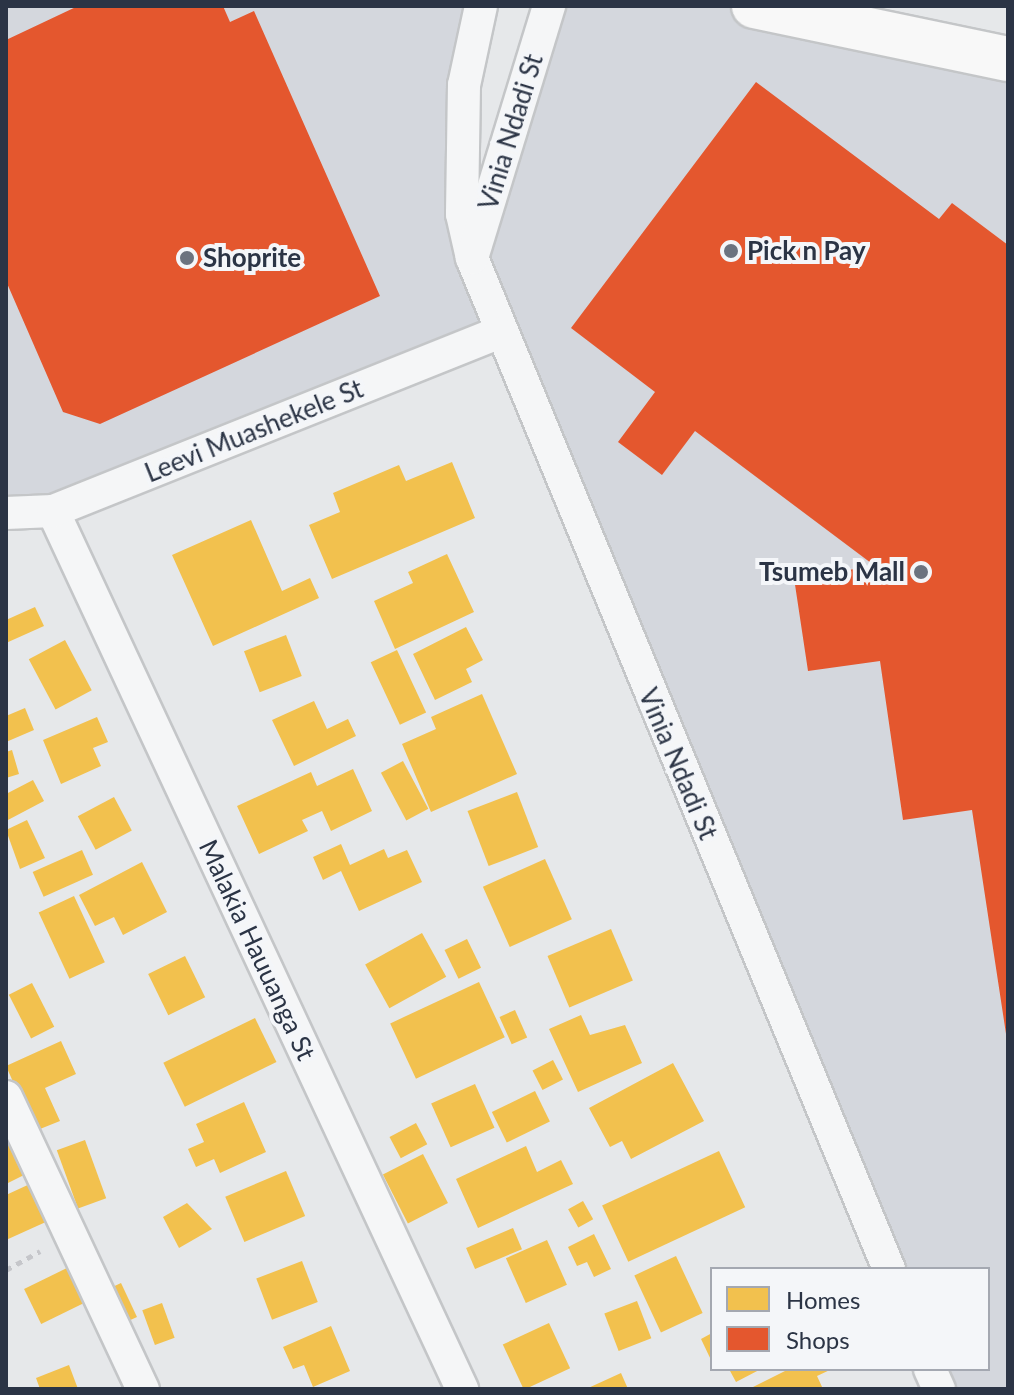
<!DOCTYPE html>
<style>
body{margin:0}
#map{position:relative;width:1014px;height:1395px;overflow:hidden;background:#e6e8ea;font-family:Lato,sans-serif}
div>[style]{position:absolute}
.built>*{inset:0;background:#d4d7dd}
.homes>*{inset:0;background:#f2c14e;transform-origin:0 0}
.shops>*{inset:0;background:#e4572e}
.path>*{height:5px;margin-top:-2.5px;transform-origin:0;background:repeating-linear-gradient(90deg,#c5c6ca 0 6px,transparent 0 12px)}
.roads{filter:drop-shadow(2px 0 #c4c6c8) drop-shadow(-2px 0 #c4c6c8) drop-shadow(0 2px #c4c6c8) drop-shadow(0 -2px #c4c6c8)}
.street>*{height:32px;margin:-16px;padding:0 16px;transform-origin:16px;border-radius:16px;background:#f5f6f7}
.highway>*{height:44px;margin:-22px;padding:0 22px;transform-origin:22px;border-radius:22px;background:#f8f8f8}
.dots>*{width:22px;height:22px;translate:-50% -50%;box-sizing:border-box;border:4px solid #f4f6f9;border-radius:50%}
span{translate:-50% -50%;white-space:nowrap;text-align:center;line-height:1.15;-webkit-text-stroke:8px #f4f6f9;paint-order:stroke}
.street-label{font-size:26px;color:#2b3445}
.poi-label{font-size:26px;color:#2b3445;font-weight:700}
.left{translate:0 -50%;text-align:left}
.right{translate:-100% -50%;text-align:right}
.frame{position:absolute;inset:0;border:8px solid #2b3445;pointer-events:none}
.legend{position:absolute;left:710px;top:1267px;width:280px;height:104px;box-sizing:border-box;background:#f4f6f9;border:2px solid #a4a8b1;margin:0;padding:10px 14px;list-style:none;font-size:24px;color:#2b3445}
.legend li{display:flex;align-items:center;gap:16px;height:40px}
.legend b{width:40px;border:2px solid #a4a8b1}
</style>
<div id="map">
<div class="built">
<div style="clip-path:polygon(6px 6px,481px 6px,472px 255px,549px 6px,754px 6px,1008px 59px,1008px 1389px,939px 1389px,930px 1369px,988px 1369px,988px 1269px,889px 1269px,498px 333px,6px 513px)"></div>
</div>
<div class="homes">
<div style="clip-path:polygon(452px 462px,475px 518px,332px 579px,309px 525px,340px 512px,333px 493px,399px 465px,406px 481px)"></div>
<div style="clip-path:polygon(251px 520px,282px 591px,310px 578px,319px 598px,213px 646px,172px 555px)"></div>
<div style="clip-path:polygon(447px 554px,474px 612px,395px 649px,374px 601px,413px 583px,408px 572px)"></div>
<div style="clip-path:polygon(35px 607px,44px 626px,6px 643px,6px 620px)"></div>
<div style="clip-path:polygon(466px 627px,483px 660px,466px 669px,472px 682px,435px 700px,413px 654px)"></div>
<div style="left:286px;top:635px;width:44px;height:45px;rotate:69deg"></div>
<div style="left:65px;top:640px;width:57px;height:41px;rotate:62deg"></div>
<div style="left:397px;top:650px;width:69px;height:29px;rotate:65deg"></div>
<div style="clip-path:polygon(482px 694px,517px 774px,431px 812px,402px 744px,436px 729px,431px 717px)"></div>
<div style="clip-path:polygon(314px 701px,327px 729px,348px 719px,356px 736px,294px 766px,272px 720px)"></div>
<div style="clip-path:polygon(25px 708px,34px 730px,6px 742px,6px 716px)"></div>
<div style="clip-path:polygon(97px 717px,108px 742px,93px 748px,101px 766px,61px 784px,43px 740px)"></div>
<div style="clip-path:polygon(12px 750px,19px 774px,6px 778px,6px 752px)"></div>
<div style="left:403px;top:761px;width:54px;height:25px;rotate:62deg"></div>
<div style="clip-path:polygon(353px 769px,372px 811px,331px 831px,322px 811px,302px 820px,308px 831px,259px 854px,237px 806px,311px 772px,317px 786px)"></div>
<div style="clip-path:polygon(33px 780px,44px 801px,6px 821px,6px 794px)"></div>
<div style="left:517px;top:792px;width:59px;height:53px;rotate:69deg"></div>
<div style="left:114px;top:797px;width:38px;height:41px;rotate:62deg"></div>
<div style="clip-path:polygon(27px 820px,45px 858px,20px 869px,6px 830px)"></div>
<div style="clip-path:polygon(341px 844px,350px 865px,384px 849px,388px 858px,407px 850px,422px 882px,359px 911px,341px 871px,323px 880px,313px 857px)"></div>
<div style="left:82px;top:850px;width:27px;height:54px;rotate:66deg"></div>
<div style="left:545px;top:859px;width:66px;height:68px;rotate:66deg"></div>
<div style="clip-path:polygon(142px 862px,167px 912px,123px 935px,114px 917px,95px 926px,79px 895px)"></div>
<div style="left:74px;top:896px;width:73px;height:39px;rotate:65deg"></div>
<div style="left:611px;top:929px;width:56px;height:69px;rotate:67deg"></div>
<div style="left:422px;top:933px;width:50px;height:65px;rotate:61deg"></div>
<div style="left:467px;top:939px;width:32px;height:25px;rotate:64deg"></div>
<div style="left:185px;top:956px;width:46px;height:41px;rotate:64deg"></div>
<div style="left:479px;top:982px;width:61px;height:98px;rotate:65deg"></div>
<div style="left:32px;top:983px;width:49px;height:26px;rotate:63deg"></div>
<div style="left:515px;top:1010px;width:30px;height:17px;rotate:66deg"></div>
<div style="clip-path:polygon(581px 1015px,590px 1035px,625px 1025px,642px 1063px,578px 1092px,549px 1029px)"></div>
<div style="left:255px;top:1018px;width:49px;height:102px;rotate:64deg"></div>
<div style="clip-path:polygon(61px 1041px,76px 1074px,45px 1088px,60px 1121px,35px 1131px,6px 1066px)"></div>
<div style="left:553px;top:1060px;width:22px;height:23px;rotate:63deg"></div>
<div style="clip-path:polygon(673px 1063px,704px 1121px,631px 1159px,622px 1141px,610px 1147px,589px 1108px)"></div>
<div style="left:475px;top:1084px;width:48px;height:48px;rotate:66deg"></div>
<div style="left:535px;top:1091px;width:34px;height:48px;rotate:64deg"></div>
<div style="clip-path:polygon(244px 1102px,266px 1152px,220px 1173px,214px 1159px,196px 1167px,188px 1149px,204px 1142px,196px 1124px)"></div>
<div style="left:416px;top:1123px;width:24px;height:30px;rotate:62deg"></div>
<div style="clip-path:polygon(6px 1133px,26px 1174px,6px 1184px)"></div>
<div style="left:85px;top:1140px;width:62px;height:30px;rotate:70deg"></div>
<div style="clip-path:polygon(526px 1146px,537px 1172px,561px 1160px,573px 1184px,478px 1228px,456px 1179px)"></div>
<div style="left:719px;top:1151px;width:62px;height:129px;rotate:65deg"></div>
<div style="left:423px;top:1154px;width:55px;height:45px;rotate:63deg"></div>
<div style="left:286px;top:1171px;width:49px;height:66px;rotate:67deg"></div>
<div style="clip-path:polygon(32px 1183px,48px 1221px,6px 1240px,6px 1195px)"></div>
<div style="left:583px;top:1201px;width:21px;height:17px;rotate:61deg"></div>
<div style="clip-path:polygon(187px 1203px,212px 1229px,179px 1248px,163px 1217px)"></div>
<div style="left:513px;top:1228px;width:23px;height:51px;rotate:67deg"></div>
<div style="clip-path:polygon(594px 1234px,611px 1269px,594px 1277px,587px 1262px,577px 1266px,568px 1247px)"></div>
<div style="left:547px;top:1240px;width:49px;height:45px;rotate:66deg"></div>
<div style="left:676px;top:1256px;width:63px;height:46px;rotate:65deg"></div>
<div style="left:302px;top:1261px;width:44px;height:49px;rotate:69deg"></div>
<div style="left:69px;top:1267px;width:39px;height:50px;rotate:64deg"></div>
<div style="clip-path:polygon(121px 1283px,137px 1317px,126px 1322px,104px 1291px)"></div>
<div style="left:637px;top:1301px;width:40px;height:35px;rotate:69deg"></div>
<div style="left:162px;top:1303px;width:37px;height:21px;rotate:70deg"></div>
<div style="left:549px;top:1323px;width:50px;height:51px;rotate:65deg"></div>
<div style="clip-path:polygon(331px 1326px,350px 1371px,313px 1387px,304px 1365px,293px 1369px,283px 1347px)"></div>
<div style="clip-path:polygon(712px 1333px,712px 1362px,701px 1339px)"></div>
<div style="clip-path:polygon(69px 1365px,78px 1389px,40px 1389px,36px 1378px)"></div>
<div style="clip-path:polygon(716px 1369px,761px 1369px,736px 1382px,729px 1369px)"></div>
<div style="clip-path:polygon(789px 1369px,832px 1369px,817px 1376px,823px 1389px,749px 1389px)"></div>
<div style="clip-path:polygon(621px 1373px,628px 1389px,586px 1389px)"></div>
</div>
<div class="shops">
<div style="clip-path:polygon(78px 6px,223px 6px,230px 22px,254px 11px,380px 296px,100px 424px,63px 412px,6px 281px,6px 40px)"></div>
<div style="clip-path:polygon(756px 82px,939px 219px,952px 203px,1008px 245px,1008px 1047px,972px 810px,903px 820px,880px 661px,808px 671px,794px 578px,875px 566px,695px 431px,662px 475px,618px 442px,655px 392px,571px 328px)"></div>
</div>
<div class="path">
<div style="left:6px;top:1270px;width:39px;rotate:-29deg"></div>
</div>
<div class="roads">
<div class="street">
<div style="left:481px;top:6px;width:81px;rotate:102.1deg"></div>
<div style="left:464px;top:85px;width:129px;rotate:90.9deg"></div>
<div style="left:462px;top:214px;width:45px;rotate:77.2deg"></div>
<div style="left:472px;top:258px;width:1094px;rotate:67.59deg"></div>
<div style="left:472px;top:258px;width:264px;rotate:-73deg"></div>
<div style="left:53px;top:511px;width:969px;rotate:65.02deg"></div>
<div style="left:6px;top:513px;width:47px;rotate:-2.4deg"></div>
<div style="left:53px;top:511px;width:479px;rotate:-21.8deg"></div>
<div style="left:6px;top:1097px;width:323px;rotate:64.9deg"></div>
<div style="left:930px;top:1369px;width:22px;rotate:66deg"></div>
</div>
<div class="highway">
<div style="left:754px;top:6px;width:259px;rotate:11.8deg"></div>
</div>
</div>
<div class="dots">
<div style="left:731px;top:251px;background:#6c737f"></div>
<div style="left:187px;top:258px;background:#6c737f"></div>
<div style="left:921px;top:572px;background:#6c737f"></div>
</div>
<div class="street-label">
<span style="left:511px;top:132px;rotate:-73deg">Vinia Ndadi St</span>
<span style="left:254px;top:431px;rotate:-22deg">Leevi Muashekele St</span>
<span style="left:678px;top:764px;rotate:67deg">Vinia Ndadi St</span>
<span style="left:257px;top:950px;rotate:65deg">Malakia Hauuanga St</span>
</div>
<div class="poi-label">
<span class="left" style="left:747px;top:251px">Pick n Pay</span>
<span class="left" style="left:203px;top:258px">Shoprite</span>
<span class="right" style="left:905px;top:572px">Tsumeb Mall</span>
</div>
<div class="frame"></div>
<ul class="legend">
<li><b style="height:22px;background:#f2c14e"></b>Homes</li>
<li><b style="height:22px;background:#e4572e"></b>Shops</li>
</ul>
</div>
